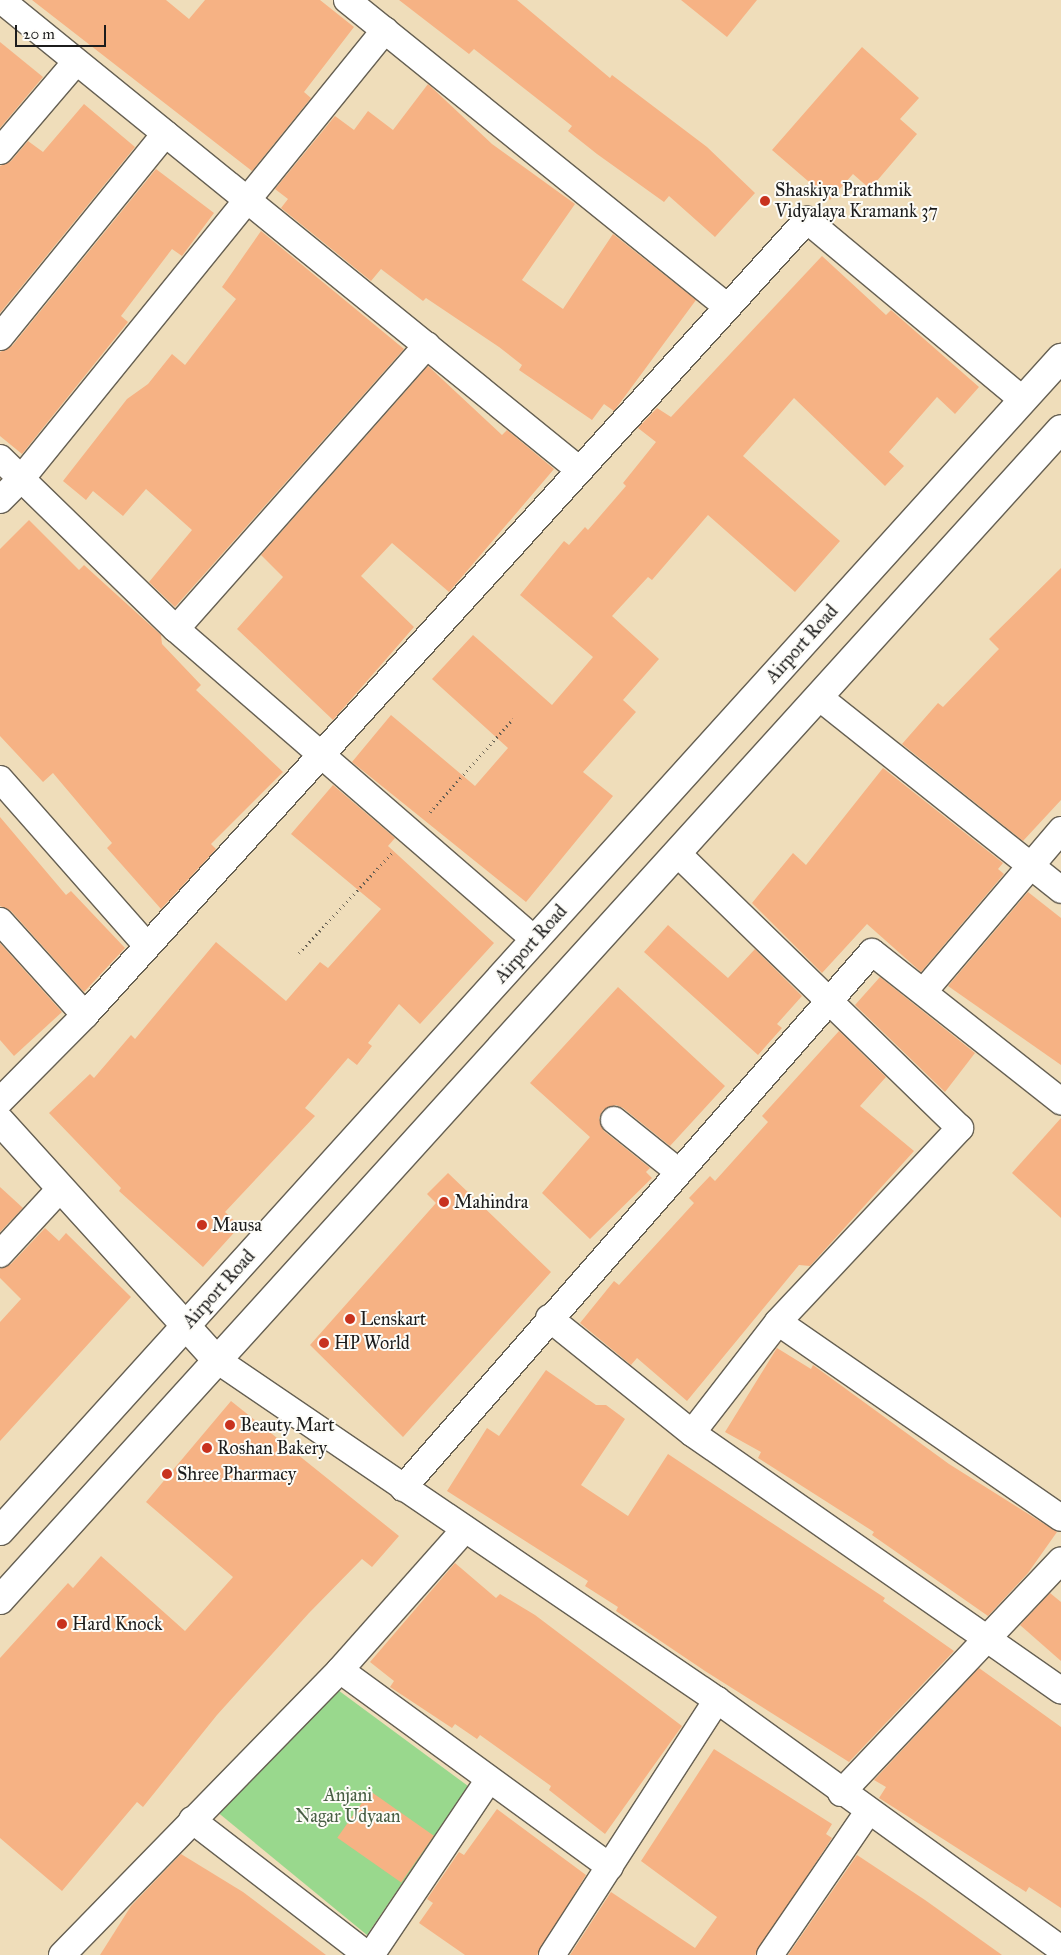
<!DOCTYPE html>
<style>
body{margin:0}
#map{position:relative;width:1061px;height:1955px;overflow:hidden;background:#efddba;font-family:"IM FELL Great Primer",serif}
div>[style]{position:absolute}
.green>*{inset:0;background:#99d88d}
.building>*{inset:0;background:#f6b284;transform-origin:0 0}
.path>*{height:3px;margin-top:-1.5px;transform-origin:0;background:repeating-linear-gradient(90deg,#666053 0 1px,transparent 0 5px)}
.roads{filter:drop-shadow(1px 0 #666053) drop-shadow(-1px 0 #666053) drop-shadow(0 1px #666053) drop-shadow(0 -1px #666053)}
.minor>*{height:26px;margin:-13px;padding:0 13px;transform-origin:13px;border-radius:13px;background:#fff}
.tertiary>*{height:28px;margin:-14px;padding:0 14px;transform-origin:14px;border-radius:14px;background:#fff}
.primary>*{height:28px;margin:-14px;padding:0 14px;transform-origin:14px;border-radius:14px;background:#fff}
.dots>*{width:14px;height:14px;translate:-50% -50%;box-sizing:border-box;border:2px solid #fdfcf7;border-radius:50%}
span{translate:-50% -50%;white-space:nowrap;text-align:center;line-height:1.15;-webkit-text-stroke:4px #fdfcf7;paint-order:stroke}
.poi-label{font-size:18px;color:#1c1c1c}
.left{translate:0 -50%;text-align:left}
.street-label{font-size:18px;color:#1c1c1c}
.park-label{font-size:18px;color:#485e44}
.scale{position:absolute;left:15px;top:25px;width:91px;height:22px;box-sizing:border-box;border:2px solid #1c1c1c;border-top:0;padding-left:6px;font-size:15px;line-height:18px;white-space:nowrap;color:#1c1c1c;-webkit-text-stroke:4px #fdfcf7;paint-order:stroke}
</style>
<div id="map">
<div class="green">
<div style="clip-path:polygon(323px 1679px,468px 1786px,367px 1935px,210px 1806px)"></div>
</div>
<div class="building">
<div style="clip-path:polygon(32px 0,166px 0,189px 19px,205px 0,320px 0,354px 27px,304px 92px,311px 98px,252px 171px)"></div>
<div style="clip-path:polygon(399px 0,517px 0,610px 78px,612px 75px,707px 147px,755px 193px,715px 237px,669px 196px,664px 202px,597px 154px,568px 131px,572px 126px,474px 49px,469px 54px)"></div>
<div style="clip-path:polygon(681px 0,757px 0,727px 37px)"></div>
<div style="clip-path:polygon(0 42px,43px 77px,0 128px)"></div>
<div style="clip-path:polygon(862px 47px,919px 98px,900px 119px,917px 134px,870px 189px,853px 174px,830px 200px,772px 150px)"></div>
<div style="clip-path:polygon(428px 84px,492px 144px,575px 204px,522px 280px,563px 309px,613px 234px,696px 300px,614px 411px,604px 404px,592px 420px,519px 370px,522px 365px,499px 347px,426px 298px,423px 301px,381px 269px,371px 281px,281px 208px,288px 199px,275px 189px,335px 116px,354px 130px,368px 111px,393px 130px)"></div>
<div style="clip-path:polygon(84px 104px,135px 147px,0 313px,0 166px,11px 161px,28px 141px,43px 152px)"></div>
<div style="clip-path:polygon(156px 169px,214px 213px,182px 256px,172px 249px,121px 316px,128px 322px,22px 454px,0 436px,0 352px,12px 346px)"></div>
<div style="clip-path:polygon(261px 231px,404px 349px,175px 607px,149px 582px,192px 530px,146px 489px,123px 516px,93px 491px,86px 500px,63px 481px,127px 399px,148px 384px,172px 354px,185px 365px,236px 299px,222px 287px)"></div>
<div style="clip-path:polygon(822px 256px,886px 315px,891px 310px,979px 387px,955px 414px,937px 397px,889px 452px,904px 466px,885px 486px,794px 398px,743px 456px,840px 541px,795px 592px,708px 515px,652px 580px,648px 577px,612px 616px,659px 659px,623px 700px,636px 712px,583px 772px,613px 796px,526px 902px,352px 762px,391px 715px,475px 786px,508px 748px,432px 679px,473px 635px,552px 705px,593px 657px,520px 595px,564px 541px,569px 545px,585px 527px,588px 530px,626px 486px,623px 483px,656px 442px,638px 428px,657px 408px,671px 417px)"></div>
<div style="clip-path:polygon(428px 366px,502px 435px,507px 430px,554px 469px,449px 592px,392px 543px,361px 576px,414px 627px,333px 720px,237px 629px,283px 577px,261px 555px)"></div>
<div style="clip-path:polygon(29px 520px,79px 570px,84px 565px,161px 635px,162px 644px,201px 685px,196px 690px,283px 772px,211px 844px,216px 849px,161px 909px,107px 848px,112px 843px,53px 773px,43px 782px,0 736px,0 549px)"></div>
<div style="clip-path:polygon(1061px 568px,1061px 800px,1023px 841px,902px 744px,938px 703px,943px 707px,999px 649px,989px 639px)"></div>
<div style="clip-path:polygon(883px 768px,1003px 863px,998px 869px,1004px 874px,921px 972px,867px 924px,822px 973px,752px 903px,793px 853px,806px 865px)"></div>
<div style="clip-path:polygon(333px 785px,395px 838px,388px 846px,494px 943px,420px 1024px,399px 1004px,368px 1043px,372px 1046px,357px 1065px,348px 1058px,305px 1108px,315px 1116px,225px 1212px,240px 1226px,203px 1267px,119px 1191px,121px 1188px,49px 1113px,90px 1074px,94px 1078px,131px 1035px,135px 1039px,216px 942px,286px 1001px,320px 962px,328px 968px,381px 909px,291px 834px)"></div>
<div style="clip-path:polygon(0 817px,66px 895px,71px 891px,125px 948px,84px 992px,11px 911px,0 906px)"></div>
<div style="clip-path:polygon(1028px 892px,1061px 918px,1061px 1065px,948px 986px)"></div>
<div style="clip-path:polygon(668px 925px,728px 978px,755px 949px,802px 996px,777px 1024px,782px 1028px,758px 1055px,644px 952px)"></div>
<div style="clip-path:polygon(0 943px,62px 1012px,14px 1056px,0 1040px)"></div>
<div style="clip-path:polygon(880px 977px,975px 1053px,945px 1092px,855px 1005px)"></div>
<div style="clip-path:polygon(618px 987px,725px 1086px,670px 1146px,623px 1108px,616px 1105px,603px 1110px,599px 1118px,604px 1131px,650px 1168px,646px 1172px,652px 1178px,590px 1239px,542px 1193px,590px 1137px,530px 1083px)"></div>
<div style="clip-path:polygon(839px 1031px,886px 1077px,860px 1106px,914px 1151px,810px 1266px,799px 1265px,687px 1401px,637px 1358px,631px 1365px,580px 1323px,614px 1281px,619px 1285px,694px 1203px,689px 1198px,710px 1176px,715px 1181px,768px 1122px,762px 1116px)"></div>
<div style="clip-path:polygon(1061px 1118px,1061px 1218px,1012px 1173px)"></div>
<div style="clip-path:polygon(448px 1173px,551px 1272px,403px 1437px,310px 1345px,436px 1203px,427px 1194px)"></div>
<div style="clip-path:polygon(0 1187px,23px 1208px,0 1232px)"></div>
<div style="clip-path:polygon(45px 1228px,59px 1241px,66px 1233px,131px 1297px,0 1441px,0 1322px,21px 1299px,0 1278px,0 1269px,11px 1264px)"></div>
<div style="clip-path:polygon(777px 1348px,811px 1369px,813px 1365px,949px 1464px,1057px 1532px,1028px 1573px,988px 1616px,872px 1535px,874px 1532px,758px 1458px,761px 1452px,725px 1432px)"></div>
<div style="clip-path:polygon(546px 1370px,596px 1405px,606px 1405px,625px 1419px,581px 1485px,628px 1516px,668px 1454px,885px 1598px,883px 1601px,954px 1651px,849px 1762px,705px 1671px,616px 1611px,618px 1607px,585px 1586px,588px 1581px,447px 1491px,487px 1428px,499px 1436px)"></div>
<div style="clip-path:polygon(231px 1401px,399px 1536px,372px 1567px,362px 1559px,309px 1613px,217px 1715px,143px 1807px,137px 1802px,62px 1891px,0 1838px,0 1658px,68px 1583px,73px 1588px,101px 1556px,185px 1631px,233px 1577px,146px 1502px)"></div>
<div style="clip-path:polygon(455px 1563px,496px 1598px,500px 1594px,535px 1615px,682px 1726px,605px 1834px,549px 1790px,551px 1786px,480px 1735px,477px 1739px,455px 1724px,452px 1728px,390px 1687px,394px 1681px,370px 1662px)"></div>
<div style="clip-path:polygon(1050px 1593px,1061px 1602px,1061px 1661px,1020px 1625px)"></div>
<div style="clip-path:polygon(979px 1668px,1061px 1727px,1061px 1908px,1029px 1887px,1026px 1892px,879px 1798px,886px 1787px,874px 1780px)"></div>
<div style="clip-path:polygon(714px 1749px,832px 1824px,826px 1834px,832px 1838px,755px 1955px,570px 1955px,611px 1892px,695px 1948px,717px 1917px,641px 1861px)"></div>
<div style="left:370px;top:1791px;width:78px;height:57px;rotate:35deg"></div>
<div style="clip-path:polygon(497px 1809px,586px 1875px,537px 1955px,465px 1955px,419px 1923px,433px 1903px,427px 1899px,459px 1852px,464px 1855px)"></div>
<div style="clip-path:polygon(181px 1854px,243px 1892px,326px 1955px,100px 1955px,131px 1906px)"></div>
<div style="clip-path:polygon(857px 1855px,925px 1900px,1002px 1955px,788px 1955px)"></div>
</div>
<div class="path">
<div style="left:430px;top:812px;width:125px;rotate:-48.3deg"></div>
<div style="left:299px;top:953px;width:137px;rotate:-47.1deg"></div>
</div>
<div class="roads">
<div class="minor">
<div style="left:1px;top:0;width:742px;rotate:39.09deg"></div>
<div style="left:347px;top:0;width:489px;rotate:38.9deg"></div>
<div style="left:0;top:151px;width:117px;rotate:-49.5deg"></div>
<div style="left:0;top:337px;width:262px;rotate:-50.9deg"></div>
<div style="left:0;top:458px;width:245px;rotate:44.2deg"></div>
<div style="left:176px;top:629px;width:475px;rotate:40.9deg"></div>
<div style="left:0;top:500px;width:30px;rotate:-45deg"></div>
<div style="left:21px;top:479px;width:578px;rotate:-50.97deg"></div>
<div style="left:176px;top:629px;width:379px;rotate:-48.5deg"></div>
<div style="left:820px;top:698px;width:308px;rotate:38.5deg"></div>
<div style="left:0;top:779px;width:222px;rotate:48.6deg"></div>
<div style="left:679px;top:855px;width:392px;rotate:44.2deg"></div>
<div style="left:960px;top:1128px;width:266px;rotate:133.2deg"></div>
<div style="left:778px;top:1322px;width:140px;rotate:127.8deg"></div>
<div style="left:0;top:921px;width:127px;rotate:47.9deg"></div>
<div style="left:925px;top:990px;width:210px;rotate:-49.6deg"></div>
<div style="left:0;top:1101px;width:121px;rotate:-45.3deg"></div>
<div style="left:85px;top:1015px;width:1074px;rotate:-47.76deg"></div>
<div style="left:807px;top:220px;width:281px;rotate:39.8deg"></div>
<div style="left:614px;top:1120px;width:83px;rotate:38.7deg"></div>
<div style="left:0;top:1254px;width:88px;rotate:-47.3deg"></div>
<div style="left:549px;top:1318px;width:184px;rotate:38.8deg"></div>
<div style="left:692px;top:1433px;width:450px;rotate:34.9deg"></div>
<div style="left:778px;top:1322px;width:344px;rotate:34.7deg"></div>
<div style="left:217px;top:1360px;width:605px;rotate:34.22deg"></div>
<div style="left:717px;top:1700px;width:425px;rotate:35.9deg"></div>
<div style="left:403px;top:1488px;width:712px;rotate:-48.81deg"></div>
<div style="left:872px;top:952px;width:241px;rotate:38.3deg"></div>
<div style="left:340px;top:1670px;width:334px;rotate:36.1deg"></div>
<div style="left:841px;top:1793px;width:320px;rotate:-46.6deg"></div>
<div style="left:192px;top:1820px;width:221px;rotate:37.6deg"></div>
<div style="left:62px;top:1955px;width:398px;rotate:-45.7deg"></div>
<div style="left:340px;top:1670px;width:188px;rotate:-48.4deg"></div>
<div style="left:371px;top:1955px;width:210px;rotate:-56.1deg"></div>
<div style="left:552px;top:1955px;width:304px;rotate:-57.1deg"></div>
<div style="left:770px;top:1955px;width:173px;rotate:-55.6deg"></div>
</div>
<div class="tertiary">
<div style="left:0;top:1121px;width:323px;rotate:47.8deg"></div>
</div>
<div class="primary">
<div style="left:0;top:1531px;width:1582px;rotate:-47.87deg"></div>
<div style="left:0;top:1600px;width:1580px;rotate:-47.82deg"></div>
</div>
</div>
<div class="dots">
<div style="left:765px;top:201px;background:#c8321e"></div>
<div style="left:444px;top:1202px;background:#c8321e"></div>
<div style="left:202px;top:1225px;background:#c8321e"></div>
<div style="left:350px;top:1319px;background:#c8321e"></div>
<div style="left:324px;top:1343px;background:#c8321e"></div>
<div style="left:230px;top:1425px;background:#c8321e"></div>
<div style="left:207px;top:1448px;background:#c8321e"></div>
<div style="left:167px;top:1474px;background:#c8321e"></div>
<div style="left:62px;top:1624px;background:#c8321e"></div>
</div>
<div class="poi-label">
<span class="left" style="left:775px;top:201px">Shaskiya Prathmik<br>Vidyalaya Kramank 37</span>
<span class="left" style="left:454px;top:1202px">Mahindra</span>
<span class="left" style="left:212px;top:1225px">Mausa</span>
<span class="left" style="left:360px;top:1319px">Lenskart</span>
<span class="left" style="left:334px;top:1343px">HP World</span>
<span class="left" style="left:240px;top:1425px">Beauty Mart</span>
<span class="left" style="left:217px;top:1448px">Roshan Bakery</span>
<span class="left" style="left:177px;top:1474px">Shree Pharmacy</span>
<span class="left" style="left:72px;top:1624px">Hard Knock</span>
</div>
<div class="street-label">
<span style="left:802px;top:644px;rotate:-48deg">Airport Road</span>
<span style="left:531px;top:944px;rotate:-48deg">Airport Road</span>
<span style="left:219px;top:1289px;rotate:-48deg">Airport Road</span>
</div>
<div class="park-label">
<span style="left:348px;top:1806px">Anjani<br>Nagar Udyaan</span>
</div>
<div class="scale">20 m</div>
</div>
